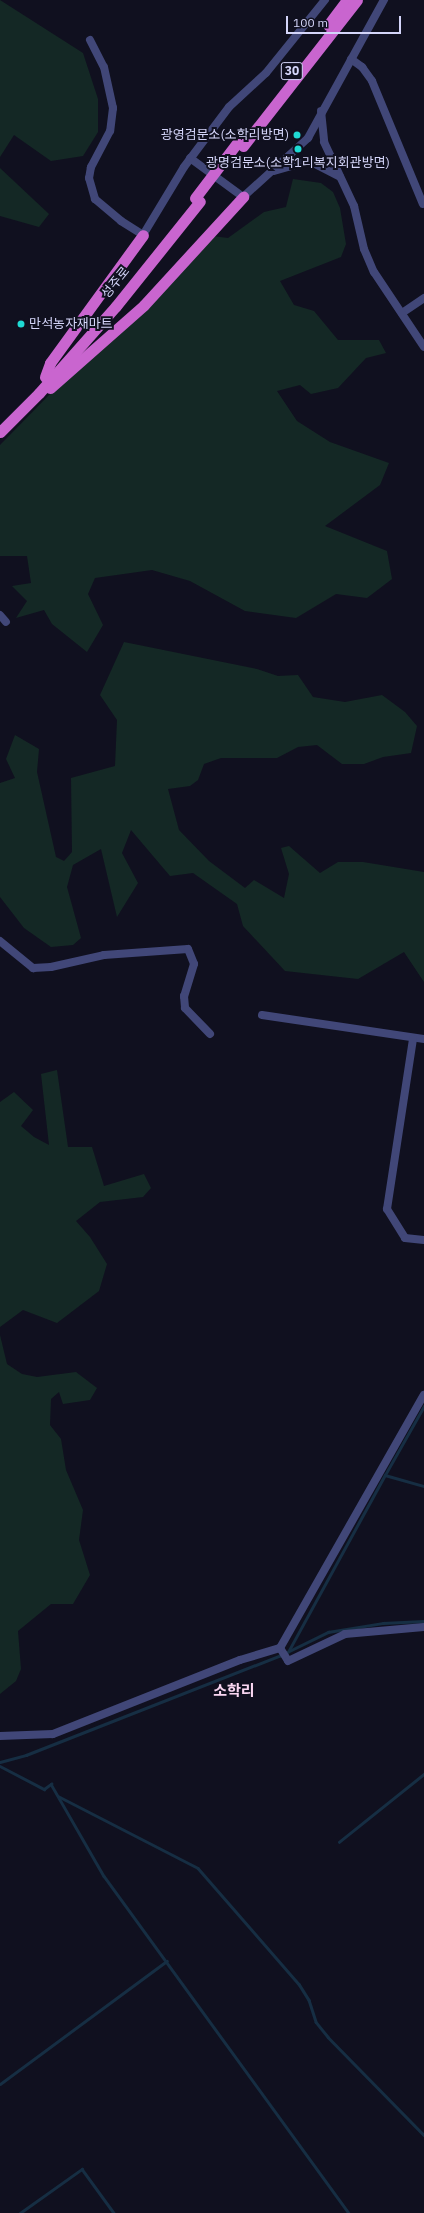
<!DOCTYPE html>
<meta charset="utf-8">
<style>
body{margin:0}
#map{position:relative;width:424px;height:2213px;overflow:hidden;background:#10101f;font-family:"IBM Plex Sans","Noto Sans KR",sans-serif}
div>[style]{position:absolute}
.green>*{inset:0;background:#142825}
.stream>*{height:2.5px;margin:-1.25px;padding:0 1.25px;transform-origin:1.25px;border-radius:1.25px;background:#162e43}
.minor>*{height:8px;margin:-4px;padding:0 4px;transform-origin:4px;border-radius:4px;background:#414778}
.tertiary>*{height:8px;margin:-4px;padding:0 4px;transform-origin:4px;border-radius:4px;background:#414778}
.trunk>*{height:11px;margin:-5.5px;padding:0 5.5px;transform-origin:5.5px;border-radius:5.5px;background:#c965cf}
.trunk-bridge>*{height:11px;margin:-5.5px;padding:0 5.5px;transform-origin:5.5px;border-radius:5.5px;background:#c965cf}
.dots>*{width:11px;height:11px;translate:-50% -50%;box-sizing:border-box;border:2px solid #10101f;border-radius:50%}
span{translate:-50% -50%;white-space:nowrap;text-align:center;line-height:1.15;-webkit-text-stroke:4px #10101f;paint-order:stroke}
.shield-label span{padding:1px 3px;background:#10101f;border:1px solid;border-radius:3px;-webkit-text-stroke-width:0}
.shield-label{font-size:12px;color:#d4d5f9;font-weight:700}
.poi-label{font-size:13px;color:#d4d5f9}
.right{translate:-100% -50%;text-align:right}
.left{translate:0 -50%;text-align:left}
.street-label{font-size:13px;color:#d4d5f9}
.quarter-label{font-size:15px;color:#f9d6f1;font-weight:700}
.scale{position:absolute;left:286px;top:16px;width:115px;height:18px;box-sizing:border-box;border:2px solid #d4d5f9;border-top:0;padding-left:5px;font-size:12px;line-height:14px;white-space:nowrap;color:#d4d5f9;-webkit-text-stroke:3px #10101f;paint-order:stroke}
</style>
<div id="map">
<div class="green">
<div style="clip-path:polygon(0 0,83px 53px,98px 99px,98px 132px,83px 156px,51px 161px,14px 135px,0 157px)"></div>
<div style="clip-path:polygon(0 168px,49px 214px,39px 227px,0 216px)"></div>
<div style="clip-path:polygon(293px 179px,321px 183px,333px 192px,340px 208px,346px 244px,341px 257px,280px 281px,294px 305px,314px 311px,338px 340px,379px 340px,386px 353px,366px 358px,338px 388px,311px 394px,300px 385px,277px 391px,297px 421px,330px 442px,389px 463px,380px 485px,325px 526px,387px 551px,392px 579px,367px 598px,336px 594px,296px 618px,245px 611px,190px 581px,152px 570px,95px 578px,88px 594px,103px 625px,87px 652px,52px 624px,44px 610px,16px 618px,27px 601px,12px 586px,31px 583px,27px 556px,0 556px,0 445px,99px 344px,212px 236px,228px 238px,264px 212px,286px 207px)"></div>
<div style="clip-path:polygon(124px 642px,257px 669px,278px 676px,298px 675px,313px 697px,345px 702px,382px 695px,405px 712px,417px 726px,411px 753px,383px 757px,364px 764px,342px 764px,317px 745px,298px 747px,277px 758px,221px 758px,204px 764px,198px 780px,190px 786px,168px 789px,179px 830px,209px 861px,245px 888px,254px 880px,284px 898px,289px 874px,281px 848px,289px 846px,320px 873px,338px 862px,363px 862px,424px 872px,424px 982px,404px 952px,358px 979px,285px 971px,243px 926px,237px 904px,193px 873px,170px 876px,131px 830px,122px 853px,138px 883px,117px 917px,101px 849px,73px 865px,67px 887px,81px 938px,73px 945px,51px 947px,24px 928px,0 897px,0 783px,15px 778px,6px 759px,15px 735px,39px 749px,37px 772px,56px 857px,64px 861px,72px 852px,71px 778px,115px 766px,117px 720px,100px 695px)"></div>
<div style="clip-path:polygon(57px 1070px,68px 1147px,92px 1147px,104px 1186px,144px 1174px,151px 1188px,143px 1197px,100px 1202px,76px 1221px,90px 1237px,107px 1264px,99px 1291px,57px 1323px,23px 1310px,0 1327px,0 1102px,14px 1092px,33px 1110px,21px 1126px,34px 1137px,49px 1145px,41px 1074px)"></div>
<div style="clip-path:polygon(0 1335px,7px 1364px,22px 1374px,37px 1377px,76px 1372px,97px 1388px,90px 1400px,63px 1404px,59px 1392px,51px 1399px,50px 1425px,61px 1439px,66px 1470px,83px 1510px,79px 1540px,90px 1575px,73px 1604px,51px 1604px,18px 1631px,21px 1669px,16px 1681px,0 1694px)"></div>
</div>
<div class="stream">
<div style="left:385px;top:1475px;width:79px;rotate:-60.5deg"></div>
<div style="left:288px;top:1652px;width:202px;rotate:-61.3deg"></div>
<div style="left:385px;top:1475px;width:41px;rotate:15.8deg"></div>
<div style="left:0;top:1762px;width:27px;rotate:-15deg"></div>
<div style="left:26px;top:1755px;width:272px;rotate:-21.4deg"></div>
<div style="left:279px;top:1656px;width:55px;rotate:-26.1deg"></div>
<div style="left:328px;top:1632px;width:56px;rotate:-9.3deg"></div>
<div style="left:383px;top:1623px;width:41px;rotate:-2.8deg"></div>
<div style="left:0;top:1766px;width:50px;rotate:27.6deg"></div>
<div style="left:44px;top:1789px;width:9px;rotate:-36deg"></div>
<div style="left:51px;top:1784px;width:106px;rotate:60.1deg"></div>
<div style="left:104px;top:1876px;width:417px;rotate:54deg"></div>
<div style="left:58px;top:1796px;width:157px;rotate:27.2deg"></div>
<div style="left:198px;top:1868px;width:154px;rotate:49deg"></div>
<div style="left:299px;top:1984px;width:19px;rotate:58deg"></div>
<div style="left:309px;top:2000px;width:23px;rotate:72deg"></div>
<div style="left:316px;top:2022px;width:19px;rotate:51deg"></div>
<div style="left:328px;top:2037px;width:137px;rotate:45.6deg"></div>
<div style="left:339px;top:1842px;width:109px;rotate:-38.7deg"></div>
<div style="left:0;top:2084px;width:207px;rotate:-36.4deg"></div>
<div style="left:20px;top:2213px;width:76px;rotate:-35.4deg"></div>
<div style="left:82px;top:2169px;width:54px;rotate:54deg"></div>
</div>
<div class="minor">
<div style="left:90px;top:40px;width:30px;rotate:63deg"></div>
<div style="left:104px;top:67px;width:42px;rotate:77.6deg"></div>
<div style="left:113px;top:108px;width:23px;rotate:97deg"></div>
<div style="left:110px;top:131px;width:41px;rotate:117.8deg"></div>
<div style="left:91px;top:167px;width:11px;rotate:100deg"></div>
<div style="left:89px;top:178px;width:22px;rotate:74deg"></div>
<div style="left:95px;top:199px;width:34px;rotate:40deg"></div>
<div style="left:121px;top:221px;width:26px;rotate:32deg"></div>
<div style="left:143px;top:235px;width:79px;rotate:-58.9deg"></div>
<div style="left:184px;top:167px;width:75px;rotate:-53.1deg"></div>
<div style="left:229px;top:107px;width:50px;rotate:-42.6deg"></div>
<div style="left:266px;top:73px;width:94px;rotate:-51.1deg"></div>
<div style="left:351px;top:59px;width:14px;rotate:36deg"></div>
<div style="left:362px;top:67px;width:17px;rotate:54deg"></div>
<div style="left:372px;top:81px;width:133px;rotate:67.5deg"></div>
<div style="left:190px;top:158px;width:66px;rotate:36.3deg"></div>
<div style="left:402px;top:313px;width:27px;rotate:-34deg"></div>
<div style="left:0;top:615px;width:9px;rotate:49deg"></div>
<div style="left:0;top:941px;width:43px;rotate:39.3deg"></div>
<div style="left:33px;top:968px;width:18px;rotate:-3deg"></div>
<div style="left:51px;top:967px;width:54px;rotate:-12.8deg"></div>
<div style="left:104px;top:955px;width:84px;rotate:-4.1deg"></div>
<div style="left:188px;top:949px;width:16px;rotate:68deg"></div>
<div style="left:194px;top:964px;width:34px;rotate:107deg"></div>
<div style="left:184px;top:996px;width:12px;rotate:85deg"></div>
<div style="left:185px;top:1008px;width:36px;rotate:46deg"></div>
<div style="left:262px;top:1015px;width:164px;rotate:8.4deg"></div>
<div style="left:413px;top:1039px;width:172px;rotate:98.7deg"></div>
<div style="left:387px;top:1209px;width:34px;rotate:58deg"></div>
<div style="left:405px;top:1238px;width:19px;rotate:6deg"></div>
<div style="left:280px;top:1648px;width:15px;rotate:58deg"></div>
<div style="left:288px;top:1661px;width:63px;rotate:-25.3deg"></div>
<div style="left:345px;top:1634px;width:79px;rotate:-5.1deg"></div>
<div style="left:0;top:1736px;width:53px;rotate:-2.2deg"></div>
<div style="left:53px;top:1734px;width:201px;rotate:-21.6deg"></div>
<div style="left:240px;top:1660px;width:42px;rotate:-16.7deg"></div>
<div style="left:280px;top:1648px;width:291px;rotate:-60.4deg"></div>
</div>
<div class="tertiary">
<div style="left:321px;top:111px;width:31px;rotate:84deg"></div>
<div style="left:324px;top:142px;width:71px;rotate:64.9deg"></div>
<div style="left:354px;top:206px;width:44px;rotate:76.9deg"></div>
<div style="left:364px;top:249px;width:25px;rotate:67deg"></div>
<div style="left:374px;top:272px;width:90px;rotate:56.3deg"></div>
<div style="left:274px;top:171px;width:32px;rotate:-16deg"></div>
<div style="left:305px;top:162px;width:8px;rotate:7deg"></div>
<div style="left:313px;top:163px;width:30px;rotate:27deg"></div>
<div style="left:243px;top:197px;width:88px;rotate:-42.2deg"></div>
<div style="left:308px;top:138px;width:158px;rotate:-61.2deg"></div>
</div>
<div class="trunk">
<div style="left:328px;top:25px;width:31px;rotate:-53deg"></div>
<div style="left:243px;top:146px;width:185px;rotate:-52deg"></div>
<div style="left:45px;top:377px;width:15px;rotate:-70deg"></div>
<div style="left:50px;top:363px;width:158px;rotate:-54deg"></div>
<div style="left:50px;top:388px;width:125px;rotate:-41.4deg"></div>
<div style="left:144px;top:305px;width:147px;rotate:-47.5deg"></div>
<div style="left:0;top:432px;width:55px;rotate:-45deg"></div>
<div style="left:39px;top:393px;width:116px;rotate:-48.5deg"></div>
<div style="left:116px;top:306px;width:134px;rotate:-51.3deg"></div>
</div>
<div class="trunk-bridge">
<div style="left:195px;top:198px;width:69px;rotate:-52.6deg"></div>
</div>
<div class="dots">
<div style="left:297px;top:135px;background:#1fdad4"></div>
<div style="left:298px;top:149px;background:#1fdad4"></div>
<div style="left:21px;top:324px;background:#1fdad4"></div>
</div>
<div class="shield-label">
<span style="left:292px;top:71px">30</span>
</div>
<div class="poi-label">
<span class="right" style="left:289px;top:135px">광영검문소(소학리방면)</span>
<span style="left:298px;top:163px">광명검문소(소학1리복지회관방면)</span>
<span class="left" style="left:29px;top:324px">만석농자재마트</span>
</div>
<div class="street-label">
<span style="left:116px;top:283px;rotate:-51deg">성주로</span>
</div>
<div class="quarter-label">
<span style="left:234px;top:1691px">소학리</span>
</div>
<div class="scale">100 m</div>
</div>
